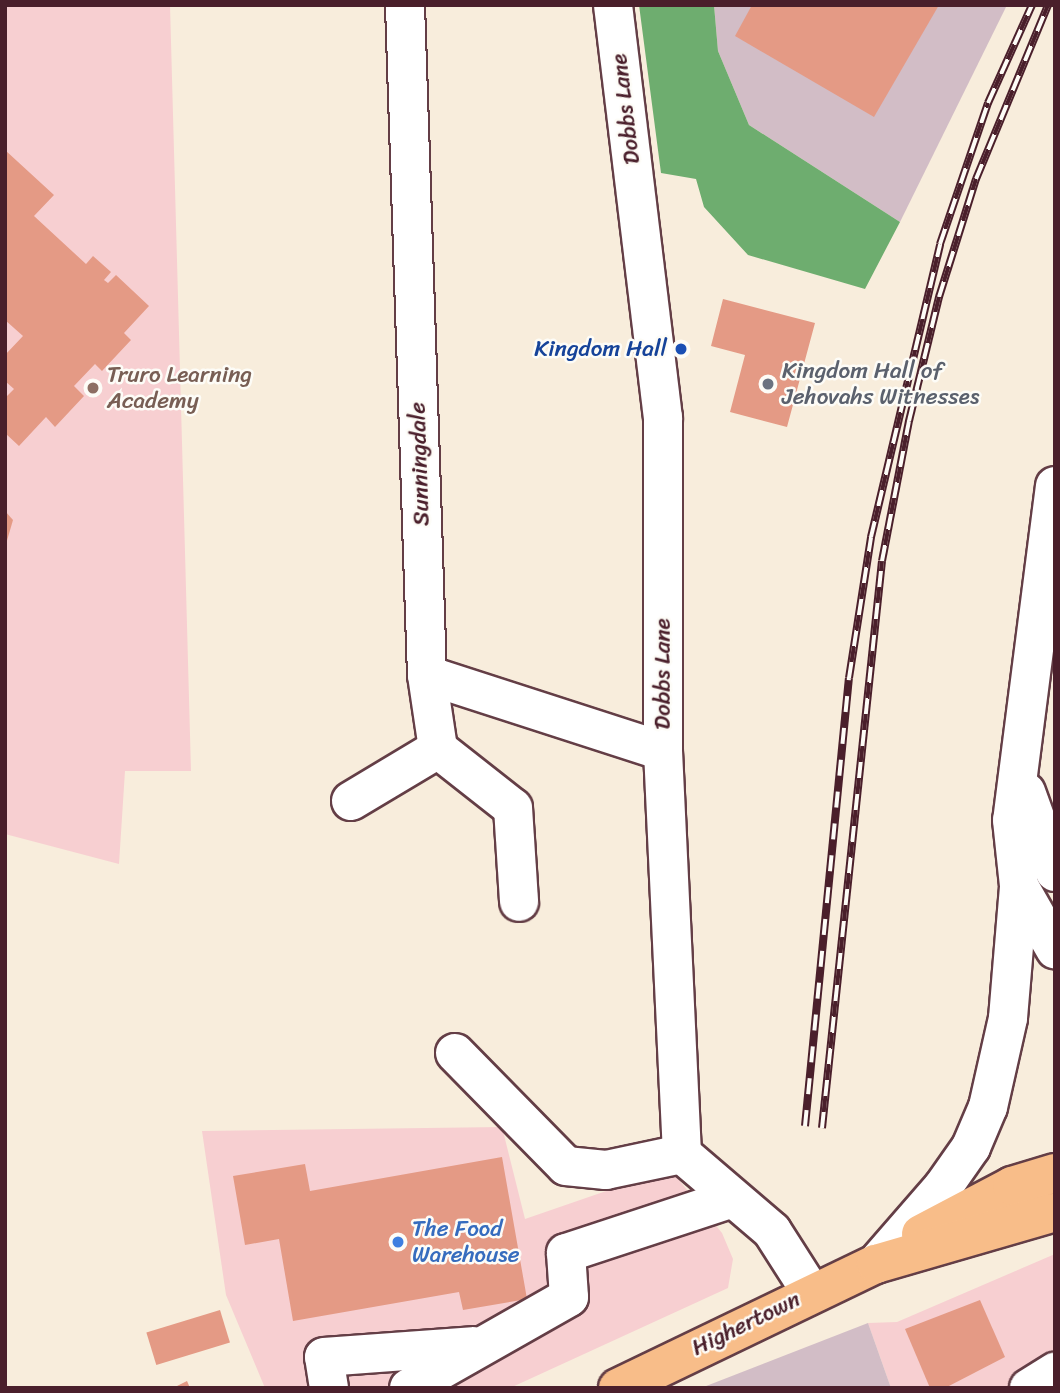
<!DOCTYPE html>
<style>
body{margin:0}
#map{position:relative;width:1060px;height:1393px;overflow:hidden;background:#f8eddc;font-family:Sriracha,sans-serif}
div>[style]{position:absolute}
.built>*{inset:0;background:#f7cfd1}
.industrial>*{inset:0;background:#d2bdc6}
.forest>*{inset:0;background:#6ead6f}
.building>*{inset:0;background:#e49a85;transform-origin:0 0}
.roads{filter:drop-shadow(2px 0 #643e46) drop-shadow(-2px 0 #643e46) drop-shadow(0 2px #643e46) drop-shadow(0 -2px #643e46)}
.minor>*{height:38px;margin:-19px;padding:0 19px;transform-origin:19px;border-radius:19px;background:#fff}
.highway>*{height:38px;margin:-19px;padding:0 19px;transform-origin:19px;border-radius:19px;background:#f8bd89}
.rail>*{height:8px;margin-top:-4px;transform-origin:0;background:repeating-linear-gradient(90deg,#fdfcf7 0 16px,#4a1f2b 0 32px);box-sizing:border-box;border-block:2px solid #4a1f2b}
.dots>*{width:19px;height:19px;translate:-50% -50%;box-sizing:border-box;border:4px solid #fdfcf7;border-radius:50%}
span{translate:-50% -50%;white-space:nowrap;text-align:center;line-height:1.15;-webkit-text-stroke:5px #fdfcf7;paint-order:stroke}
.street-label{font-size:23px;color:#4a1f2b}
.transit-label{font-size:23px;color:#164399}
.right{translate:-100% -50%;text-align:right}
.worship-label{font-size:23px;color:#5b616d}
.left{translate:0 -50%;text-align:left}
.education-label{font-size:23px;color:#785e54}
.shop-label{font-size:23px;color:#366cbe}
.frame{position:absolute;inset:0;border:7px solid #4a1f2b;pointer-events:none}
</style>
<div id="map">
<div class="built">
<div style="clip-path:polygon(5px 5px,170px 5px,191px 771px,125px 771px,119px 864px,5px 834px)"></div>
<div style="clip-path:polygon(502px 1127px,525px 1219px,670px 1169px,722px 1233px,733px 1259px,728px 1288px,510px 1388px,265px 1388px,226px 1295px,202px 1131px)"></div>
<div style="clip-path:polygon(1055px 1254px,1055px 1388px,891px 1388px,868px 1323px,897px 1322px)"></div>
</div>
<div class="industrial">
<div style="clip-path:polygon(714px 5px,1007px 5px,900px 222px,749px 125px,718px 51px)"></div>
<div style="clip-path:polygon(868px 1323px,891px 1388px,701px 1388px)"></div>
</div>
<div class="forest">
<div style="clip-path:polygon(639px 5px,714px 5px,718px 51px,749px 125px,900px 222px,865px 289px,748px 255px,704px 207px,696px 179px,661px 173px)"></div>
</div>
<div class="building">
<div style="clip-path:polygon(752px 5px,939px 5px,874px 117px,735px 36px)"></div>
<div style="clip-path:polygon(5px 150px,54px 195px,34px 216px,86px 264px,93px 256px,111px 272px,104px 280px,108px 283px,116px 275px,149px 306px,124px 333px,131px 340px,102px 371px,95px 364px,74px 386px,84px 396px,55px 427px,46px 417px,19px 446px,5px 433px,5px 398px,14px 389px,5px 381px,5px 355px,23px 336px,5px 320px)"></div>
<div style="clip-path:polygon(723px 299px,815px 323px,787px 427px,730px 412px,745px 355px,711px 346px)"></div>
<div style="clip-path:polygon(5px 511px,13px 520px,6px 544px,5px 544px)"></div>
<div style="clip-path:polygon(502px 1157px,527px 1299px,463px 1310px,459px 1292px,293px 1321px,279px 1239px,245px 1245px,233px 1176px,305px 1164px,310px 1191px)"></div>
<div style="clip-path:polygon(980px 1300px,1005px 1357px,945px 1388px,930px 1388px,905px 1329px)"></div>
<div style="left:220px;top:1310px;width:34px;height:77px;rotate:73deg"></div>
<div style="clip-path:polygon(187px 1381px,190px 1388px,173px 1388px)"></div>
</div>
<div class="roads">
<div class="minor">
<div style="left:405px;top:5px;width:670px;rotate:88.12deg"></div>
<div style="left:427px;top:675px;width:248px;rotate:17.9deg"></div>
<div style="left:613px;top:5px;width:415px;rotate:83.1deg"></div>
<div style="left:663px;top:417px;width:334px;rotate:90deg"></div>
<div style="left:663px;top:751px;width:403px;rotate:87.3deg"></div>
<div style="left:682px;top:1154px;width:118px;rotate:40.5deg"></div>
<div style="left:772px;top:1231px;width:72px;rotate:57.4deg"></div>
<div style="left:1055px;top:486px;width:337px;rotate:97.3deg"></div>
<div style="left:1012px;top:820px;width:66px;rotate:83.9deg"></div>
<div style="left:1019px;top:886px;width:73px;rotate:60.3deg"></div>
<div style="left:427px;top:675px;width:75px;rotate:81.5deg"></div>
<div style="left:438px;top:749px;width:95px;rotate:38.2deg"></div>
<div style="left:513px;top:808px;width:94px;rotate:86.3deg"></div>
<div style="left:1026px;top:792px;width:85px;rotate:70.1deg"></div>
<div style="left:351px;top:801px;width:101px;rotate:-30.9deg"></div>
<div style="left:455px;top:1053px;width:158px;rotate:45.5deg"></div>
<div style="left:566px;top:1166px;width:40px;rotate:5.7deg"></div>
<div style="left:606px;top:1170px;width:78px;rotate:-11.9deg"></div>
<div style="left:876px;top:1264px;width:102px;rotate:-49deg"></div>
<div style="left:943px;top:1187px;width:49px;rotate:-55deg"></div>
<div style="left:971px;top:1147px;width:43px;rotate:-67deg"></div>
<div style="left:988px;top:1107px;width:91px;rotate:-77.3deg"></div>
<div style="left:1008px;top:1018px;width:132px;rotate:-85.2deg"></div>
<div style="left:329px;top:1388px;width:31px;rotate:-99deg"></div>
<div style="left:324px;top:1357px;width:149px;rotate:-4.2deg"></div>
<div style="left:409px;top:1388px;width:184px;rotate:-29.6deg"></div>
<div style="left:569px;top:1297px;width:44px;rotate:-93.9deg"></div>
<div style="left:566px;top:1253px;width:173px;rotate:-18.2deg"></div>
<div style="left:1029px;top:1388px;width:31px;rotate:-32deg"></div>
</div>
<div class="highway">
<div style="left:921px;top:1234px;width:103px;rotate:-27.8deg"></div>
<div style="left:1012px;top:1186px;width:45px;rotate:-16.8deg"></div>
<div style="left:618px;top:1388px;width:286px;rotate:-25.7deg"></div>
<div style="left:876px;top:1264px;width:186px;rotate:-16.2deg"></div>
</div>
</div>
<div class="rail">
<div style="left:805px;top:1126px;width:450px;rotate:-84.4deg"></div>
<div style="left:849px;top:678px;width:143px;rotate:-81.1deg"></div>
<div style="left:871px;top:537px;width:301px;rotate:-76.7deg"></div>
<div style="left:940px;top:244px;width:149px;rotate:-71.2deg"></div>
<div style="left:988px;top:103px;width:107px;rotate:-65.8deg"></div>
<div style="left:822px;top:1128px;width:570px;rotate:-83.96deg"></div>
<div style="left:882px;top:561px;width:143px;rotate:-79.1deg"></div>
<div style="left:909px;top:421px;width:128px;rotate:-76.4deg"></div>
<div style="left:939px;top:297px;width:124px;rotate:-72.6deg"></div>
<div style="left:976px;top:179px;width:188px;rotate:-67.5deg"></div>
</div>
<div class="dots">
<div style="left:681px;top:349px;background:#1a4fb4"></div>
<div style="left:768px;top:384px;background:#6b7280"></div>
<div style="left:93px;top:388px;background:#8d6e63"></div>
<div style="left:398px;top:1242px;background:#3f7fe0"></div>
</div>
<div class="street-label">
<span style="left:626px;top:109px;rotate:-97deg">Dobbs Lane</span>
<span style="left:420px;top:464px;rotate:-92deg">Sunningdale</span>
<span style="left:663px;top:674px;rotate:-90deg">Dobbs Lane</span>
<span style="left:746px;top:1324px;rotate:-26deg">Highertown</span>
</div>
<div class="transit-label">
<span class="right" style="left:667px;top:349px">Kingdom Hall</span>
</div>
<div class="worship-label">
<span class="left" style="left:782px;top:384px">Kingdom Hall of<br>Jehovahs Witnesses</span>
</div>
<div class="education-label">
<span class="left" style="left:107px;top:388px">Truro Learning<br>Academy</span>
</div>
<div class="shop-label">
<span class="left" style="left:412px;top:1242px">The Food<br>Warehouse</span>
</div>
<div class="frame"></div>
</div>
